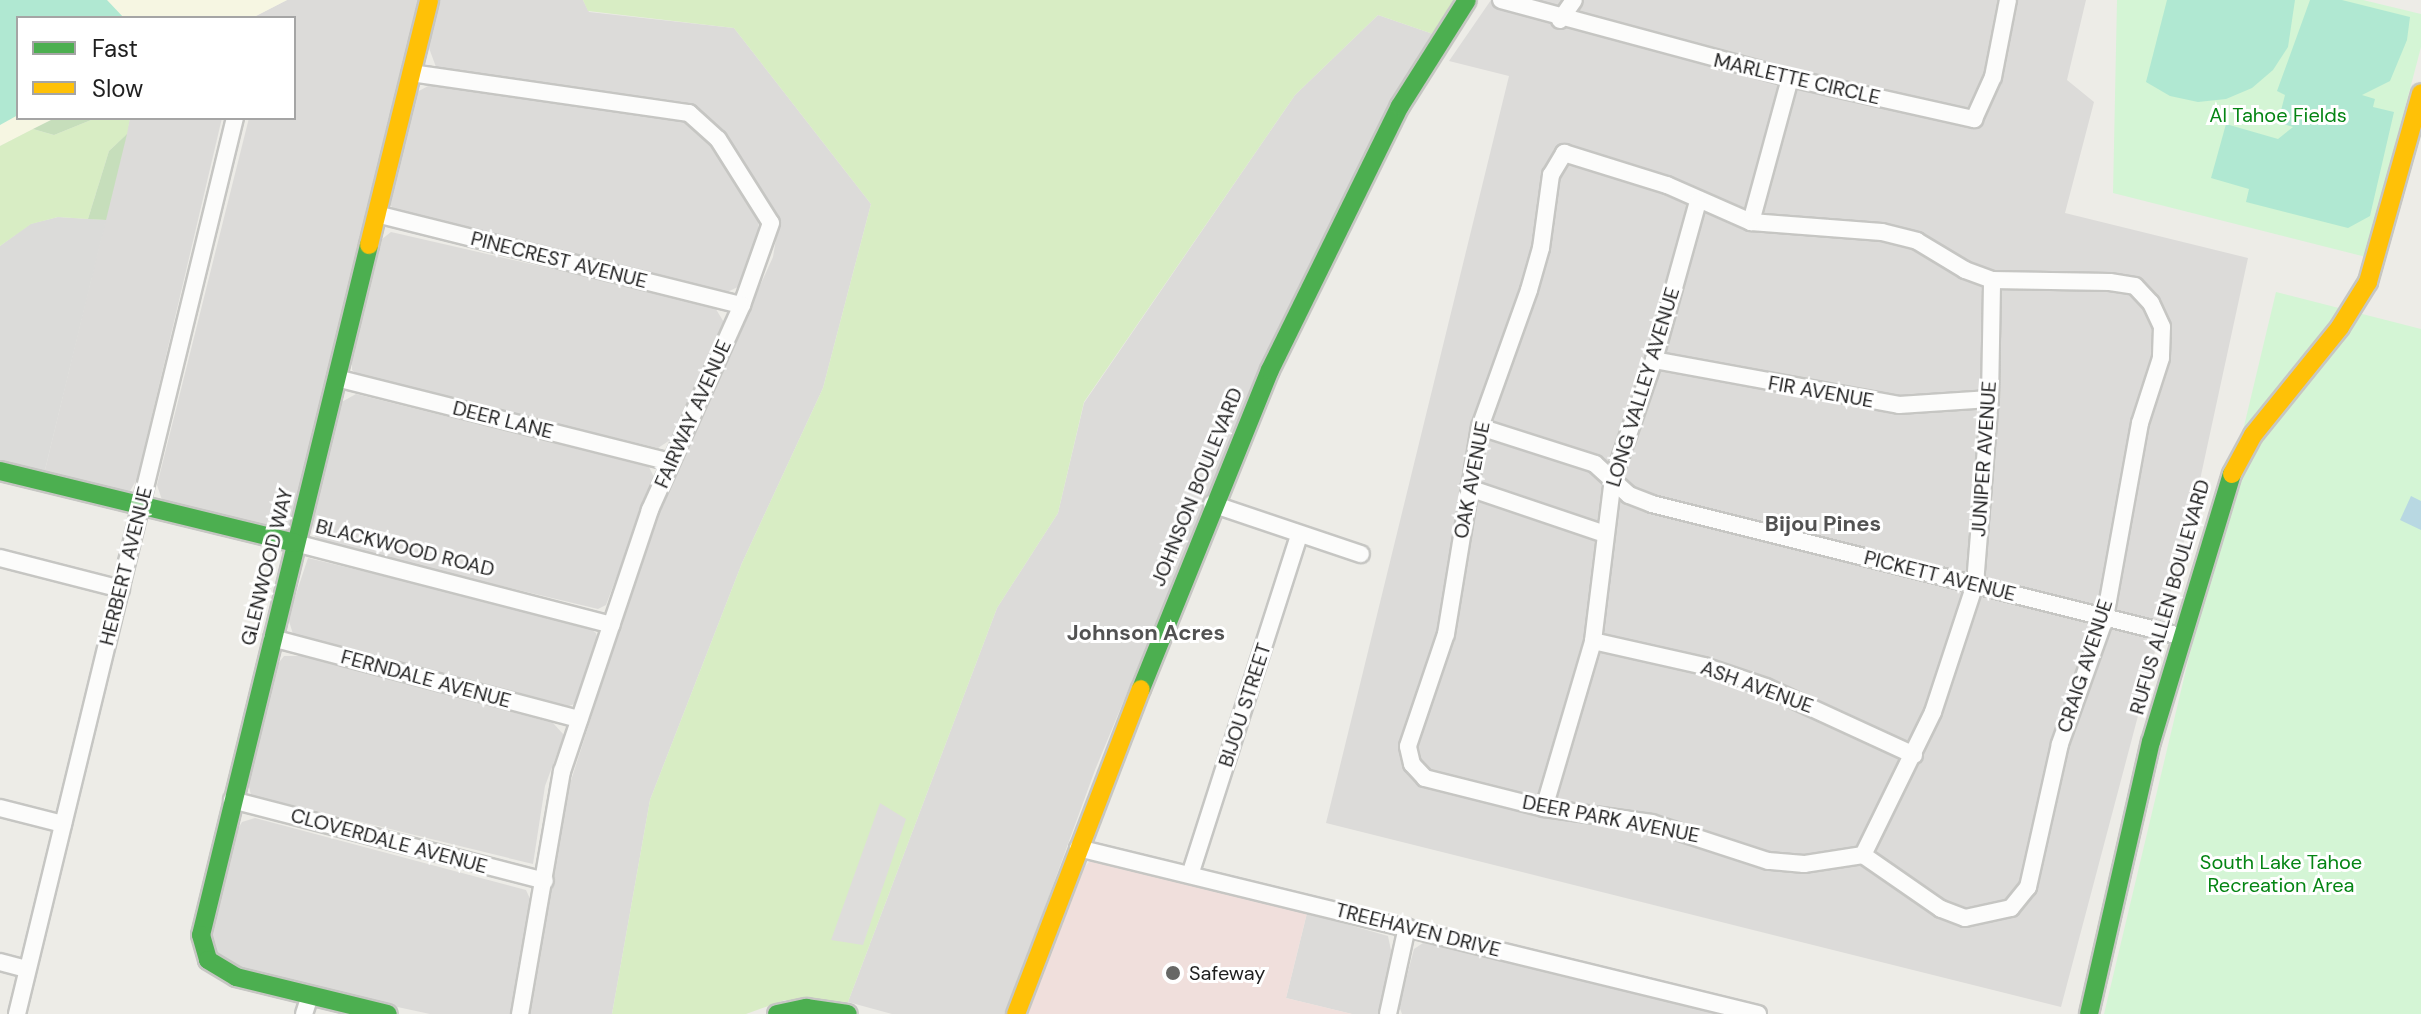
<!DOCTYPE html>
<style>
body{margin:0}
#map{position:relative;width:2421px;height:1014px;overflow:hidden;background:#edece7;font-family:"DM Sans",sans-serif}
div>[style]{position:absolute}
.residential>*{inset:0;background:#dcdbd9}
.commercial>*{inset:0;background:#f0dfdc}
.education>*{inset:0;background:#f6f6e2}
.religious>*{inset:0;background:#dbdbd9}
.grass>*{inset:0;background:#d8edc4}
.forest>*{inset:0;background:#c6debb}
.park>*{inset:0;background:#d4f5d5}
.pitch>*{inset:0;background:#b0e8d2}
.parking>*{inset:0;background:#dedddb}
.water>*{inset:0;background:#b8d8e2}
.roads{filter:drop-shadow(2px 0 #c6c6c3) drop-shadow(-2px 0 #c6c6c3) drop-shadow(0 2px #c6c6c3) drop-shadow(0 -2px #c6c6c3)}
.street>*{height:16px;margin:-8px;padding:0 8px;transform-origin:8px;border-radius:8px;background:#fcfcfb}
.fast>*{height:18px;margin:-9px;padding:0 9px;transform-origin:9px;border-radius:9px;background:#4caf50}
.slow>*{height:18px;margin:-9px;padding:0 9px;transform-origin:9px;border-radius:9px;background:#ffc107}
.dots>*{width:22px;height:22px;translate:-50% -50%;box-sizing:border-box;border:4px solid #fff;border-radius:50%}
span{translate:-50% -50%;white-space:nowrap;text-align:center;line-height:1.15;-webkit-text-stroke:6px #fff;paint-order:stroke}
.street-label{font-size:20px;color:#1f1f1f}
.park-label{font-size:20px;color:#058514}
.poi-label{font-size:20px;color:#1f1f1f}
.left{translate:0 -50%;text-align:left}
.neighbourhood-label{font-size:22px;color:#525252;font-weight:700}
.legend{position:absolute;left:16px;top:16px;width:280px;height:104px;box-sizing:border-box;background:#fff;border:2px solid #a5a5a5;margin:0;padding:10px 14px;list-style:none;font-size:24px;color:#1f1f1f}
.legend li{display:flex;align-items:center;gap:16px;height:40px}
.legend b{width:40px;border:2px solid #a5a5a5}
</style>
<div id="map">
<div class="residential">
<div style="clip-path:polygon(287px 0,421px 0,293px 523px,277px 530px,163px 503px,157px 485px,249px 118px,294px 118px,294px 18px,252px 18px)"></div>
<div style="clip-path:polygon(439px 0,583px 0,589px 12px,734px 28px,871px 204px,823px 388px,742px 563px,650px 800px,612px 1014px,529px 1014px,567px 793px,657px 512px,773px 257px,779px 221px,720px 131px,683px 102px,436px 67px,429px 48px)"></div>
<div style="clip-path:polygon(1491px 0,2086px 0,2067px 80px,2094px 102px,2065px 213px,2248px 258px,2198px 489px,2061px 1007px,1326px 823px,1509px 76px,1449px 61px)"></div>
<div style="clip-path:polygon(1378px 15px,1433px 34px,1374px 135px,1273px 341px,1095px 770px,1006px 1014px,892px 1014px,848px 1002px,997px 608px,1058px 513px,1084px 403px,1295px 95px)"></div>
<div style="clip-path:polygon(430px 85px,664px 113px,684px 121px,704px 135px,759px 211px,758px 243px,738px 287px,727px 292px,396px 211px,390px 205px,417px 92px)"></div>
<div style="clip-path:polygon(130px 118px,222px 118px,137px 479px,130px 491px,119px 493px,44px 474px)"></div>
<div style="clip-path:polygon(391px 232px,714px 306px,725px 324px,673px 438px,658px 448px,359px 376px,352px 370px,352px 359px,382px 239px)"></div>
<div style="clip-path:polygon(356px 394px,649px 467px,654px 477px,606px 605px,598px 609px,330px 545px,315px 537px,311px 520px,338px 404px)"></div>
<div style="clip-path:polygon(308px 558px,584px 624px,596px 633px,598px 642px,577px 703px,569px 706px,293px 634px,288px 618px)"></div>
<div style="clip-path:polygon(284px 656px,303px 656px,553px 723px,564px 735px,545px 786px,533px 864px,251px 795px,248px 783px,277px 665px)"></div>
<div style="clip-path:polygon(255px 818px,526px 890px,531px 901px,511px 1014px,430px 1014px,258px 977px,214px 953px,209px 940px,236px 832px,242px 822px)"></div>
<div style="clip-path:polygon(1307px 913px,1388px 936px,1393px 960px,1380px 1014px,1352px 1014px,1286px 998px)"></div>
<div style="clip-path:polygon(1426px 941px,1729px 1014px,1402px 1014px,1399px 1006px,1414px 949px)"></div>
</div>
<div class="commercial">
<div style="clip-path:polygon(1090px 861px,1307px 913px,1286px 998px,1352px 1014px,1028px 1014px,1081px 871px)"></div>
</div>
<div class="education">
<div style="clip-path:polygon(0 0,287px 0,252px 18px,18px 18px,18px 118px,55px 118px,0 146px)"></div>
</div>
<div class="religious">
<div style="clip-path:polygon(58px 217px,106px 220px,44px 474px,0 463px,0 246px,30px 224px)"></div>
</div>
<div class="grass">
<div style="clip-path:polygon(583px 0,1456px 0,1433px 34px,1378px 15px,1295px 95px,1084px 402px,1058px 513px,997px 608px,848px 1002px,785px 1000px,746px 1014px,612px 1014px,650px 800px,742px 563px,823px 388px,871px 204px,734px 28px,588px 11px)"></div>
<div style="clip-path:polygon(96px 118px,130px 118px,127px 134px,109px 151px,88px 219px,58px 217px,31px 224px,0 246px,0 146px,33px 129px,54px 135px)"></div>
</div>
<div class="forest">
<div style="clip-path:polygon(55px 118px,96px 118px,54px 135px,33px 129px)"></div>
<div style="clip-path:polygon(127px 134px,106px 220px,88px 219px,109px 151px)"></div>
</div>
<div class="park">
<div style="clip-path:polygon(2117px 0,2363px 0,2421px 14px,2421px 47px,2366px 257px,2113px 193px)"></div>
<div style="clip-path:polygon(2276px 292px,2421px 329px,2421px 1014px,2104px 1014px)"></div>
</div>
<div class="pitch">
<div style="clip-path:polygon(0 0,107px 0,124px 18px,18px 18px,18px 115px,0 125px)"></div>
<div style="clip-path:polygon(2167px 0,2295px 0,2288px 47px,2273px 70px,2252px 88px,2226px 99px,2198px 102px,2170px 96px,2146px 82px)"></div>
<div style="clip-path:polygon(2310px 0,2342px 0,2410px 17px,2407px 40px,2390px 81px,2362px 95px,2375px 99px,2373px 107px,2394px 112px,2370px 216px,2348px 228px,2246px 202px,2249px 189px,2211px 178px,2226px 124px,2278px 139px,2293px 127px,2278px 122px,2285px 95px,2277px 91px)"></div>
</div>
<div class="parking">
<div style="clip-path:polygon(880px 803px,906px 819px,863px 945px,831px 940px)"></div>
</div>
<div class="water">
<div style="clip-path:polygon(2411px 496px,2421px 501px,2421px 530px,2400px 520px)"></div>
</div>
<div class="roads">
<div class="street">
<div style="left:1501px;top:0;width:299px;rotate:15.1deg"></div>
<div style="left:1790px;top:78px;width:189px;rotate:12.6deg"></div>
<div style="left:1974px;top:119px;width:46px;rotate:-65.7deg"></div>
<div style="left:1993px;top:77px;width:78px;rotate:-79deg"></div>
<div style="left:1560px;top:20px;width:24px;rotate:-55deg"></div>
<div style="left:411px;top:73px;width:281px;rotate:8.2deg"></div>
<div style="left:689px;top:113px;width:39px;rotate:42deg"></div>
<div style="left:718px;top:139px;width:99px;rotate:57.8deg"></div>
<div style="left:771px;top:223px;width:87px;rotate:109.5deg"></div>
<div style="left:742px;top:305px;width:225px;rotate:114.2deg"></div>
<div style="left:650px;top:510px;width:275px;rotate:108.6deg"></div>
<div style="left:562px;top:771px;width:247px;rotate:99.8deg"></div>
<div style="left:1564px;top:153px;width:108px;rotate:17.3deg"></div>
<div style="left:1667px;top:185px;width:92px;rotate:23.8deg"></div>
<div style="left:1751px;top:222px;width:131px;rotate:4.4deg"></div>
<div style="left:1882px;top:232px;width:36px;rotate:14deg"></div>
<div style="left:1917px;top:241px;width:56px;rotate:31.1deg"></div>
<div style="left:1965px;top:270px;width:29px;rotate:20deg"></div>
<div style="left:1992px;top:280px;width:118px;rotate:1deg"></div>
<div style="left:2110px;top:282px;width:25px;rotate:9deg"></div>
<div style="left:2135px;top:286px;width:23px;rotate:47deg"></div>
<div style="left:2151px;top:303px;width:26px;rotate:65deg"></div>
<div style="left:2162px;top:327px;width:31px;rotate:92deg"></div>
<div style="left:2161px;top:358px;width:68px;rotate:107.9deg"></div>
<div style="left:2140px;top:423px;width:198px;rotate:100.2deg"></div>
<div style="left:2105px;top:618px;width:134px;rotate:109.7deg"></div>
<div style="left:2060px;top:744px;width:147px;rotate:102.6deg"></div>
<div style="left:2028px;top:887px;width:27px;rotate:129deg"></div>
<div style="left:2011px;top:908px;width:47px;rotate:167.7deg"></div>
<div style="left:1965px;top:918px;width:26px;rotate:-159deg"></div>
<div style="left:1941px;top:909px;width:95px;rotate:-145.3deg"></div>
<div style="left:1863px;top:855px;width:60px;rotate:171.3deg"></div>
<div style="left:1804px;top:864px;width:36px;rotate:-175deg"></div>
<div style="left:1768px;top:861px;width:122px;rotate:-161.9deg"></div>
<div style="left:1652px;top:823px;width:109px;rotate:-172.1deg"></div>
<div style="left:1544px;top:808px;width:123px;rotate:-165.9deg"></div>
<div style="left:1425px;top:778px;width:19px;rotate:-133deg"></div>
<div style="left:1412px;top:764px;width:18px;rotate:-103deg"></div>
<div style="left:1408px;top:746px;width:118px;rotate:-71.3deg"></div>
<div style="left:1446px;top:634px;width:210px;rotate:-80.7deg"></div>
<div style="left:1480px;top:427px;width:145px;rotate:-70.3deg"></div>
<div style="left:1529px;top:290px;width:44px;rotate:-74.1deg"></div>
<div style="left:1541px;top:248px;width:74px;rotate:-82.2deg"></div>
<div style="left:1551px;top:175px;width:26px;rotate:-59deg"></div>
<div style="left:376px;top:214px;width:377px;rotate:14deg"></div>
<div style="left:1751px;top:222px;width:149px;rotate:-74.8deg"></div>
<div style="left:1654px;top:360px;width:249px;rotate:10.4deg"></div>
<div style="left:1899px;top:405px;width:91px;rotate:-3.8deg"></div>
<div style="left:336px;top:378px;width:345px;rotate:14.1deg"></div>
<div style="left:1480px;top:427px;width:121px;rotate:17.8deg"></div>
<div style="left:1595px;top:464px;width:46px;rotate:42.4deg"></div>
<div style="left:1629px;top:495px;width:25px;rotate:21deg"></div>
<div style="left:1652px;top:504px;width:544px;rotate:14.04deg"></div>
<div style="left:1469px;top:488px;width:144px;rotate:18.7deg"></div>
<div style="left:1212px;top:504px;width:157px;rotate:18.6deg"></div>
<div style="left:295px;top:543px;width:327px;rotate:14.5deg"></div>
<div style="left:0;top:558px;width:125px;rotate:14.4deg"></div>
<div style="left:272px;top:638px;width:318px;rotate:14.8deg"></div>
<div style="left:1593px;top:641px;width:114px;rotate:12.7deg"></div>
<div style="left:1704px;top:666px;width:65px;rotate:18.7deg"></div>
<div style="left:1766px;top:687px;width:163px;rotate:24.7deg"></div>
<div style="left:232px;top:800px;width:323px;rotate:14.5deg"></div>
<div style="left:0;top:808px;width:65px;rotate:14.3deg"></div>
<div style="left:1544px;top:808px;width:174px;rotate:-73.6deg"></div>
<div style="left:1593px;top:641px;width:163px;rotate:-83deg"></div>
<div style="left:1613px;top:479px;width:126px;rotate:-71deg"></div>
<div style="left:1654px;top:360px;width:165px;rotate:-74.5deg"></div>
<div style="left:1078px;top:848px;width:700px;rotate:13.72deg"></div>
<div style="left:1863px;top:855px;width:159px;rotate:-63.9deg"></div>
<div style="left:1933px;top:712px;width:135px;rotate:-71.8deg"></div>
<div style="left:1975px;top:584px;width:186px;rotate:-85.4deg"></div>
<div style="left:1990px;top:399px;width:119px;rotate:-89deg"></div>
<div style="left:1190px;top:875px;width:357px;rotate:-72.2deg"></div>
<div style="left:0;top:962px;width:28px;rotate:15deg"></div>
<div style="left:17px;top:1014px;width:922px;rotate:-76.33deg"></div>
<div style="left:304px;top:1014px;width:19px;rotate:-72deg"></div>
<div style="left:1388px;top:1014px;width:89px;rotate:-77.7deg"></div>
</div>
<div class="fast">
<div style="left:369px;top:245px;width:710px;rotate:103.68deg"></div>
<div style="left:201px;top:935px;width:26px;rotate:74deg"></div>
<div style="left:208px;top:960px;width:33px;rotate:31deg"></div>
<div style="left:236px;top:977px;width:156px;rotate:13.7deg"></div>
<div style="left:0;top:471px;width:304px;rotate:13.7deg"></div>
<div style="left:1141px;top:689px;width:344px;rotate:-68deg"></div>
<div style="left:1270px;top:370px;width:294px;rotate:-63.8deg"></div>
<div style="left:1400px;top:106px;width:125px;rotate:-57.7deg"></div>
<div style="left:777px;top:1014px;width:30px;rotate:-12deg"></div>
<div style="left:806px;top:1008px;width:42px;rotate:8.1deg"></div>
<div style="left:2089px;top:1014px;width:279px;rotate:-77.2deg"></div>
<div style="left:2151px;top:742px;width:280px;rotate:-73.2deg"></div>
</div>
<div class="slow">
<div style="left:369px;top:245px;width:252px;rotate:-76.2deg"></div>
<div style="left:2232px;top:474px;width:44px;rotate:-61.7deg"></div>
<div style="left:2253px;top:435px;width:139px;rotate:-51.1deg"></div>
<div style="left:2340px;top:327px;width:53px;rotate:-58.1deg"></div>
<div style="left:2368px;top:282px;width:196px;rotate:-74.3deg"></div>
<div style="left:1016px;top:1014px;width:348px;rotate:-69deg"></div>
</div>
</div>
<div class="dots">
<div style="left:1173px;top:973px;background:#676765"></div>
</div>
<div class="street-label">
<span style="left:1797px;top:79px;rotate:13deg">MARLETTE CIRCLE</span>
<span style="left:559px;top:260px;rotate:14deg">PINECREST AVENUE</span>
<span style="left:1643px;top:387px;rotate:-73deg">LONG VALLEY AVENUE</span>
<span style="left:1821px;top:392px;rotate:10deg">FIR AVENUE</span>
<span style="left:693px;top:414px;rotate:-66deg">FAIRWAY AVENUE</span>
<span style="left:503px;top:420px;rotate:14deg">DEER LANE</span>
<span style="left:1984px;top:459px;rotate:-86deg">JUNIPER AVENUE</span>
<span style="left:1472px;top:480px;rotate:-79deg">OAK AVENUE</span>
<span style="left:1197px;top:487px;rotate:-68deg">JOHNSON BOULEVARD</span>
<span style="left:405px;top:548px;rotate:14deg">BLACKWOOD ROAD</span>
<span style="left:126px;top:566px;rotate:-76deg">HERBERT AVENUE</span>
<span style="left:267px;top:567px;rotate:-76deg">GLENWOOD WAY</span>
<span style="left:1940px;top:576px;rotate:14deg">PICKETT AVENUE</span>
<span style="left:2170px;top:597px;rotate:-74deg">RUFUS ALLEN BOULEVARD</span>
<span style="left:2085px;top:666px;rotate:-72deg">CRAIG AVENUE</span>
<span style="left:426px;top:679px;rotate:15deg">FERNDALE AVENUE</span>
<span style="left:1757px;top:687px;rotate:20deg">ASH AVENUE</span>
<span style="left:1245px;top:705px;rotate:-72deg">BIJOU STREET</span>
<span style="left:1611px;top:819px;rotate:11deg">DEER PARK AVENUE</span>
<span style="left:389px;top:841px;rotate:15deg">CLOVERDALE AVENUE</span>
<span style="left:1418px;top:930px;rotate:14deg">TREEHAVEN DRIVE</span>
</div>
<div class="park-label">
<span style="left:2278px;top:115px">Al Tahoe Fields</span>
<span style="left:2281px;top:874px">South Lake Tahoe<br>Recreation Area</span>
</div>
<div class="poi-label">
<span class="left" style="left:1189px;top:973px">Safeway</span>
</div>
<div class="neighbourhood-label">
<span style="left:1823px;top:524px">Bijou Pines</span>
<span style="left:1146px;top:633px">Johnson Acres</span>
</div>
<ul class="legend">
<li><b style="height:10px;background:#4caf50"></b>Fast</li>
<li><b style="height:10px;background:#ffc107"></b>Slow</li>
</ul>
</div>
